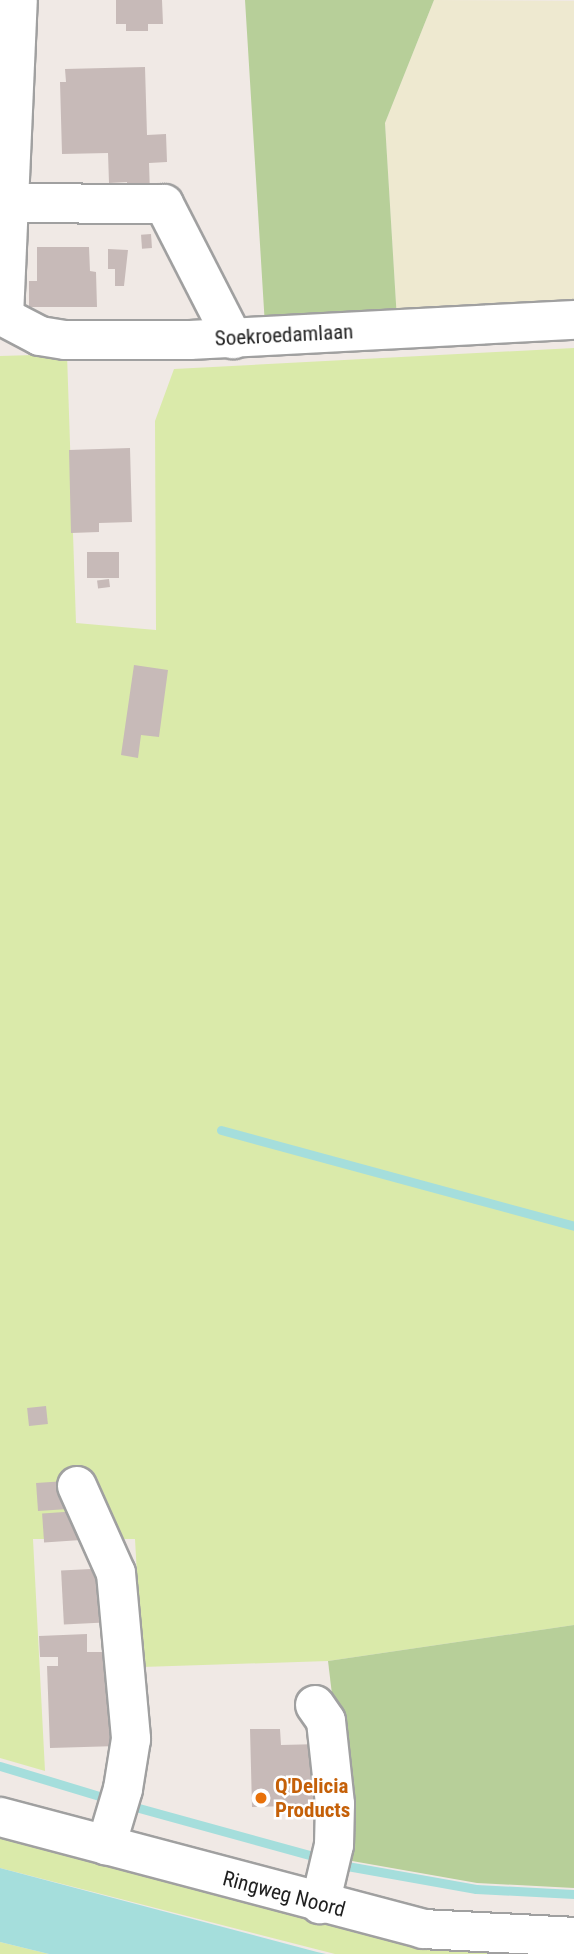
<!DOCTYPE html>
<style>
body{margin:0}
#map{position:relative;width:574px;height:1954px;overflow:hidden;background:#f0e9e5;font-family:"Roboto Condensed",sans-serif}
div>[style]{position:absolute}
.farmland>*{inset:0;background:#eee9d0}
.grass>*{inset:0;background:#daeaaa}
.forest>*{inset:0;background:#b7cf99}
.water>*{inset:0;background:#a5dedc}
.stream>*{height:9px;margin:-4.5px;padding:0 4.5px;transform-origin:4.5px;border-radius:4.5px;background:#a5dedc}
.building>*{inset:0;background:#c7bab8;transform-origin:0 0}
.roads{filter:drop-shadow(2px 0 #a0a0a0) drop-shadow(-2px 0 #a0a0a0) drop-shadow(0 2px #a0a0a0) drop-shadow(0 -2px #a0a0a0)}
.minor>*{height:38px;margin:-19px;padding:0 19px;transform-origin:19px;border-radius:19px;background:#fff}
.dots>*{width:19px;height:19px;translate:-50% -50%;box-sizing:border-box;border:4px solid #fff;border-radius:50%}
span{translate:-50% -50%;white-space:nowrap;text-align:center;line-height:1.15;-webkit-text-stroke:5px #fff;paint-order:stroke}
.street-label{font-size:21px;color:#1f1f1f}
.food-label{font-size:21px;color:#c56008;font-weight:700}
.left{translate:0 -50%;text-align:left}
</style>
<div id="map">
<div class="farmland">
<div style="clip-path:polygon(434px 0,574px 1px,574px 311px,397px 320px,385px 123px)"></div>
</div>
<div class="grass">
<div style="clip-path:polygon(574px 348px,574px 1625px,328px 1661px,142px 1667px,135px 1539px,33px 1539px,45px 1771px,0 1758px,0 356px,67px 354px,76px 623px,156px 630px,155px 421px,174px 369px)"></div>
<div style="clip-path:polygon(0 1832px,360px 1934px,429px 1946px,566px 1954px,335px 1954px,0 1868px)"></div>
<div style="clip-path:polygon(0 1942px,49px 1954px,0 1954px)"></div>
</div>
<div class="forest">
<div style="clip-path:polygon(245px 0,434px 0,385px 123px,397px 320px,265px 326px)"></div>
<div style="clip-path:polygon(574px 1625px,574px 1888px,477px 1883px,352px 1861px,328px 1661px)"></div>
</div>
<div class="water">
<div style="clip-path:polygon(0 1868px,317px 1952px,326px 1954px,49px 1954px,0 1942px)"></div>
</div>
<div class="stream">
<div style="left:221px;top:1130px;width:366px;rotate:15.2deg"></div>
<div style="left:0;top:1766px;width:114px;rotate:16.8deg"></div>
<div style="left:128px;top:1805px;width:199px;rotate:15.4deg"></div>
<div style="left:347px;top:1866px;width:131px;rotate:10.1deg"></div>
<div style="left:476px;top:1889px;width:98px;rotate:2.9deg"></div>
</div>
<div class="building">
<div style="clip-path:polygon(116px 0,162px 0,163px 24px,148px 24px,148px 31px,126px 31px,126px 24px,116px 24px)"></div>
<div style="clip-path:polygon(145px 67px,147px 135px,166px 134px,167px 162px,149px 163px,150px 194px,127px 195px,127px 182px,109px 183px,108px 153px,62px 154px,60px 82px,66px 82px,65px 69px)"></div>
<div style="left:151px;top:234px;width:14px;height:10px;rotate:86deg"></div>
<div style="clip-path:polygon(37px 247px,89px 247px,90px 271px,96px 272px,97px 307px,29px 307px,29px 281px,37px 281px)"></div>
<div style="clip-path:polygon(108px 249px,128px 250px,124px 286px,115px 286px,115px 269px,108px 269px)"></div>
<div style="clip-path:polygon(130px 448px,132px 522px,99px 523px,99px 532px,71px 533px,69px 450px)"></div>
<div style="left:87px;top:552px;width:32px;height:26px"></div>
<div style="left:109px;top:579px;width:8px;height:12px;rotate:83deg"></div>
<div style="clip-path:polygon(134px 665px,168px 670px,159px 737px,141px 735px,138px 758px,121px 755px)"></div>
<div style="left:46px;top:1406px;width:18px;height:19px;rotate:84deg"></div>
<div style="left:66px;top:1481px;width:28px;height:30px;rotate:86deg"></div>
<div style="left:79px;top:1511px;width:29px;height:37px;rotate:86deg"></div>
<div style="left:111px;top:1568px;width:54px;height:50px;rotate:87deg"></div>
<div style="clip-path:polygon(87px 1634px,87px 1652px,115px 1652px,118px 1746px,50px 1748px,47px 1666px,58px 1666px,58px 1657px,40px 1657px,39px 1636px)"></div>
<div style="clip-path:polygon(250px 1729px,280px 1729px,281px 1745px,320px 1744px,321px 1805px,252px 1807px)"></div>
</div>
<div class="roads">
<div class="minor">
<div style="left:7px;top:203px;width:157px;rotate:0.4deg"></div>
<div style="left:164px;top:204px;width:152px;rotate:62.9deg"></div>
<div style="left:0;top:315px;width:45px;rotate:27.7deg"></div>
<div style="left:40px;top:336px;width:25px;rotate:9deg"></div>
<div style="left:65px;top:340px;width:125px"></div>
<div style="left:190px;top:340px;width:385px;rotate:-3deg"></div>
<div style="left:4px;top:316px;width:316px;rotate:-87.5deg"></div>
<div style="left:77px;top:1486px;width:95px;rotate:65.9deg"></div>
<div style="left:116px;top:1573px;width:167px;rotate:84.8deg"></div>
<div style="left:131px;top:1739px;width:51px;rotate:99.1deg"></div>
<div style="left:123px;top:1789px;width:59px;rotate:106.6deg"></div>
<div style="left:315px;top:1705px;width:19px;rotate:55deg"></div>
<div style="left:326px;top:1721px;width:83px;rotate:83.8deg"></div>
<div style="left:335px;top:1804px;width:41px;rotate:91.4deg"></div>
<div style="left:334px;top:1845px;width:61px;rotate:103.3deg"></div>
<div style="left:0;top:1817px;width:438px;rotate:14.8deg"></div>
<div style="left:423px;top:1929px;width:151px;rotate:3deg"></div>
</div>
</div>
<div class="dots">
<div style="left:261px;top:1798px;background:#e8710a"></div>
</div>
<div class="street-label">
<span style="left:284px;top:335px;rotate:-3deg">Soekroedamlaan</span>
<span style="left:284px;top:1894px;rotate:15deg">Ringweg Noord</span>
</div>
<div class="food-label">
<span class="left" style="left:275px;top:1798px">Q'Delicia<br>Products</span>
</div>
</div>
